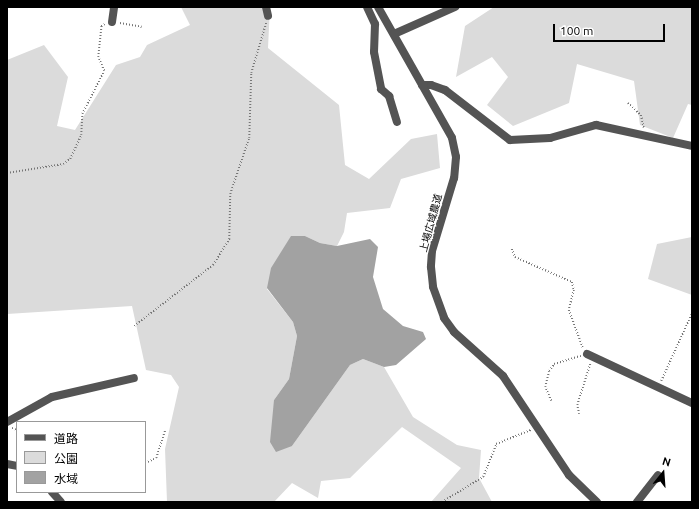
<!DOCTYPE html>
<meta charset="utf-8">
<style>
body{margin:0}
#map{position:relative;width:699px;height:509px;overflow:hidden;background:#fff;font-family:Ubuntu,"Noto Sans JP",sans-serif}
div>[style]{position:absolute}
.green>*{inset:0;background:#dbdbdb}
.water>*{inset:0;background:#a2a2a2}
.path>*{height:1.5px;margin-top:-0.75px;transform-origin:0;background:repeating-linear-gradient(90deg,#767676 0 1px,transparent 0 3px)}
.minor>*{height:8px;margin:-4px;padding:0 4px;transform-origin:4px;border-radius:4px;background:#545454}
span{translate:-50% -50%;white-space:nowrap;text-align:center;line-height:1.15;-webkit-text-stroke:3px #fff;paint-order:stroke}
.street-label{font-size:10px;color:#000}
.frame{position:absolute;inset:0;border:8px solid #000;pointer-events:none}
.legend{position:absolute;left:16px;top:421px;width:130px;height:72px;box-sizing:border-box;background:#fff;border:1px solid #999;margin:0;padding:5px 7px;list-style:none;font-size:12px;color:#000}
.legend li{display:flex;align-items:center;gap:8px;height:20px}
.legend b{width:20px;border:1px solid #999}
.north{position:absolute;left:643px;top:453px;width:40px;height:40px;-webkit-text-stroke:3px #fff;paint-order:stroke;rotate:17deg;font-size:11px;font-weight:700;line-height:16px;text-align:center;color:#000}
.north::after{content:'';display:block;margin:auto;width:14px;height:18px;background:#000;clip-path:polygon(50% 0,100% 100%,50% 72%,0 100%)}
.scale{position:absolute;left:553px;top:24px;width:112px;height:18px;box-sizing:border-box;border:2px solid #000;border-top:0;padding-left:5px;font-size:12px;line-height:14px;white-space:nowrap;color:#000;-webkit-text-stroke:3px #fff;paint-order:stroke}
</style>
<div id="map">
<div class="green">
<div style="clip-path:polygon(181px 7px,270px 7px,268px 48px,339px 105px,345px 165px,369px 179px,411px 139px,437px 134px,440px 168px,401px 179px,390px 208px,347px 213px,344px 232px,337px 246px,320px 243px,305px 236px,267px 289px,293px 322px,297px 336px,289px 379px,274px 400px,292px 446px,350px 365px,363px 359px,384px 367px,413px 417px,457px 445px,481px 450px,479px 478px,492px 502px,431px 502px,461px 468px,402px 427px,350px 478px,321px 481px,318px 498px,292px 483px,274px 502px,167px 502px,165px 449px,179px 387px,171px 375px,146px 370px,132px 306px,7px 314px,7px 60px,44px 45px,68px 77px,57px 126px,75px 130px,116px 65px,140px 57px,147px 45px,190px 25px)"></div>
<div style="clip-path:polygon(494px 7px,692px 7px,692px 105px,688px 104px,673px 138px,640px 125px,634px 81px,577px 64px,569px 103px,513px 126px,487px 105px,508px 77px,492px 57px,456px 77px,465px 26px)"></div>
<div style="clip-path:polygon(692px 237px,692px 295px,648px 279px,657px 244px)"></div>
</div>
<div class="water">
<div style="clip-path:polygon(291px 236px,305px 236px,320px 243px,337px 246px,370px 239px,378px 247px,373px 277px,383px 309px,403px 326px,423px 332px,426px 339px,396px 365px,384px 367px,363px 359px,350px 365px,292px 446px,276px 452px,270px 442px,274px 400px,289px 379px,297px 336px,293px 322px,267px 288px,271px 268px)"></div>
</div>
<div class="path">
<div style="left:120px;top:23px;width:22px;rotate:10deg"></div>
<div style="left:628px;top:103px;width:18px;rotate:43deg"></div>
<div style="left:641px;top:115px;width:13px;rotate:77deg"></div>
<div style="left:7px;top:173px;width:57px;rotate:-9.1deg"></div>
<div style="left:63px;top:164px;width:9px;rotate:-36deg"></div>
<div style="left:70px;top:159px;width:26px;rotate:-65deg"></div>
<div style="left:81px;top:135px;width:21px;rotate:-87deg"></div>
<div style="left:82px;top:114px;width:48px;rotate:-62.9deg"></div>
<div style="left:104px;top:71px;width:15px;rotate:-113deg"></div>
<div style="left:98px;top:57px;width:31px;rotate:-84deg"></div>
<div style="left:101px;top:26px;width:4px;rotate:-27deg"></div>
<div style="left:512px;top:249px;width:9px;rotate:69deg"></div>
<div style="left:515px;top:257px;width:62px;rotate:23.7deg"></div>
<div style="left:572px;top:282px;width:8px;rotate:76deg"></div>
<div style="left:574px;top:290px;width:21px;rotate:104deg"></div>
<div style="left:569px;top:310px;width:40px;rotate:69.8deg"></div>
<div style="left:134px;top:326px;width:100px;rotate:-37.7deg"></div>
<div style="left:213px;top:265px;width:31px;rotate:-58deg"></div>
<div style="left:229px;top:239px;width:45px;rotate:-88.7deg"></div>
<div style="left:230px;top:194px;width:59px;rotate:-71.3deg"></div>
<div style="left:249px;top:138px;width:65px;rotate:-88.2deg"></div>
<div style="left:251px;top:73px;width:52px;rotate:-73.3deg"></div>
<div style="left:661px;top:381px;width:75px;rotate:-65.5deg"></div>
<div style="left:551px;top:401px;width:15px;rotate:-113deg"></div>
<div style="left:545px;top:387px;width:16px;rotate:-76deg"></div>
<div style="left:549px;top:371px;width:9px;rotate:-54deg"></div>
<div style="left:554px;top:364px;width:28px;rotate:-17deg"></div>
<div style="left:579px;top:414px;width:9px;rotate:-103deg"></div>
<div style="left:577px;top:405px;width:43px;rotate:-72.4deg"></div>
<div style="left:12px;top:428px;width:5px;rotate:22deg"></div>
<div style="left:145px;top:463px;width:12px;rotate:-24deg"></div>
<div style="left:156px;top:458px;width:29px;rotate:-72deg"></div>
<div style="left:442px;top:502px;width:48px;rotate:-31.4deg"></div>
<div style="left:483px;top:477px;width:35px;rotate:-68deg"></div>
<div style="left:496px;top:444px;width:38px;rotate:-22deg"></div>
</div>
<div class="minor">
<div style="left:266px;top:7px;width:9px;rotate:77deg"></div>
<div style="left:367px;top:7px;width:19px;rotate:65deg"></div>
<div style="left:375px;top:24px;width:28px;rotate:92deg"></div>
<div style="left:374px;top:52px;width:38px;rotate:79deg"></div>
<div style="left:381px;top:89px;width:11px;rotate:41deg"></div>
<div style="left:389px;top:96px;width:27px;rotate:73deg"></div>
<div style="left:378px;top:7px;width:150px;rotate:60.5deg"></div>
<div style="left:452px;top:138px;width:19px;rotate:78deg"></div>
<div style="left:456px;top:157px;width:21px;rotate:95deg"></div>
<div style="left:454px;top:178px;width:76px;rotate:106.8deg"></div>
<div style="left:432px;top:251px;width:16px;rotate:94deg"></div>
<div style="left:431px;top:267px;width:20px;rotate:84deg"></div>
<div style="left:433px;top:287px;width:33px;rotate:70deg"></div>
<div style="left:444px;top:318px;width:17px;rotate:54deg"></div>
<div style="left:454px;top:332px;width:66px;rotate:41.9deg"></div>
<div style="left:503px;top:376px;width:119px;rotate:56.3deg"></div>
<div style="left:569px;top:475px;width:39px;rotate:44deg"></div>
<div style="left:112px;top:22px;width:15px;rotate:-82deg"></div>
<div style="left:394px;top:34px;width:67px;rotate:-23.9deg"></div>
<div style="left:422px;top:85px;width:9px"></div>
<div style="left:431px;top:85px;width:15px;rotate:20deg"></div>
<div style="left:445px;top:90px;width:82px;rotate:37.6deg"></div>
<div style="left:510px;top:140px;width:40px;rotate:-2.9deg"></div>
<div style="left:550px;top:138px;width:48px;rotate:-15.8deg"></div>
<div style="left:596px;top:125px;width:98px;rotate:12.3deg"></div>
<div style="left:587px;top:354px;width:116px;rotate:25deg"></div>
<div style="left:7px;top:422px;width:51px;rotate:-29.1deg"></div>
<div style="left:52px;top:397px;width:84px;rotate:-13deg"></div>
<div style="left:7px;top:464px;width:10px;rotate:11deg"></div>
<div style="left:52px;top:492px;width:13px;rotate:48deg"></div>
<div style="left:637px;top:502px;width:34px;rotate:-52deg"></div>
</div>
<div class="street-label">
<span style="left:431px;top:223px;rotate:-75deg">上場広域農道</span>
</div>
<div class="frame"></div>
<ul class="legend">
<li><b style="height:5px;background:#545454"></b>道路</li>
<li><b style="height:11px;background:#dbdbdb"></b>公園</li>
<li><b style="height:11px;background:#a2a2a2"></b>水域</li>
</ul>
<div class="north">N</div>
<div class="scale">100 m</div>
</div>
